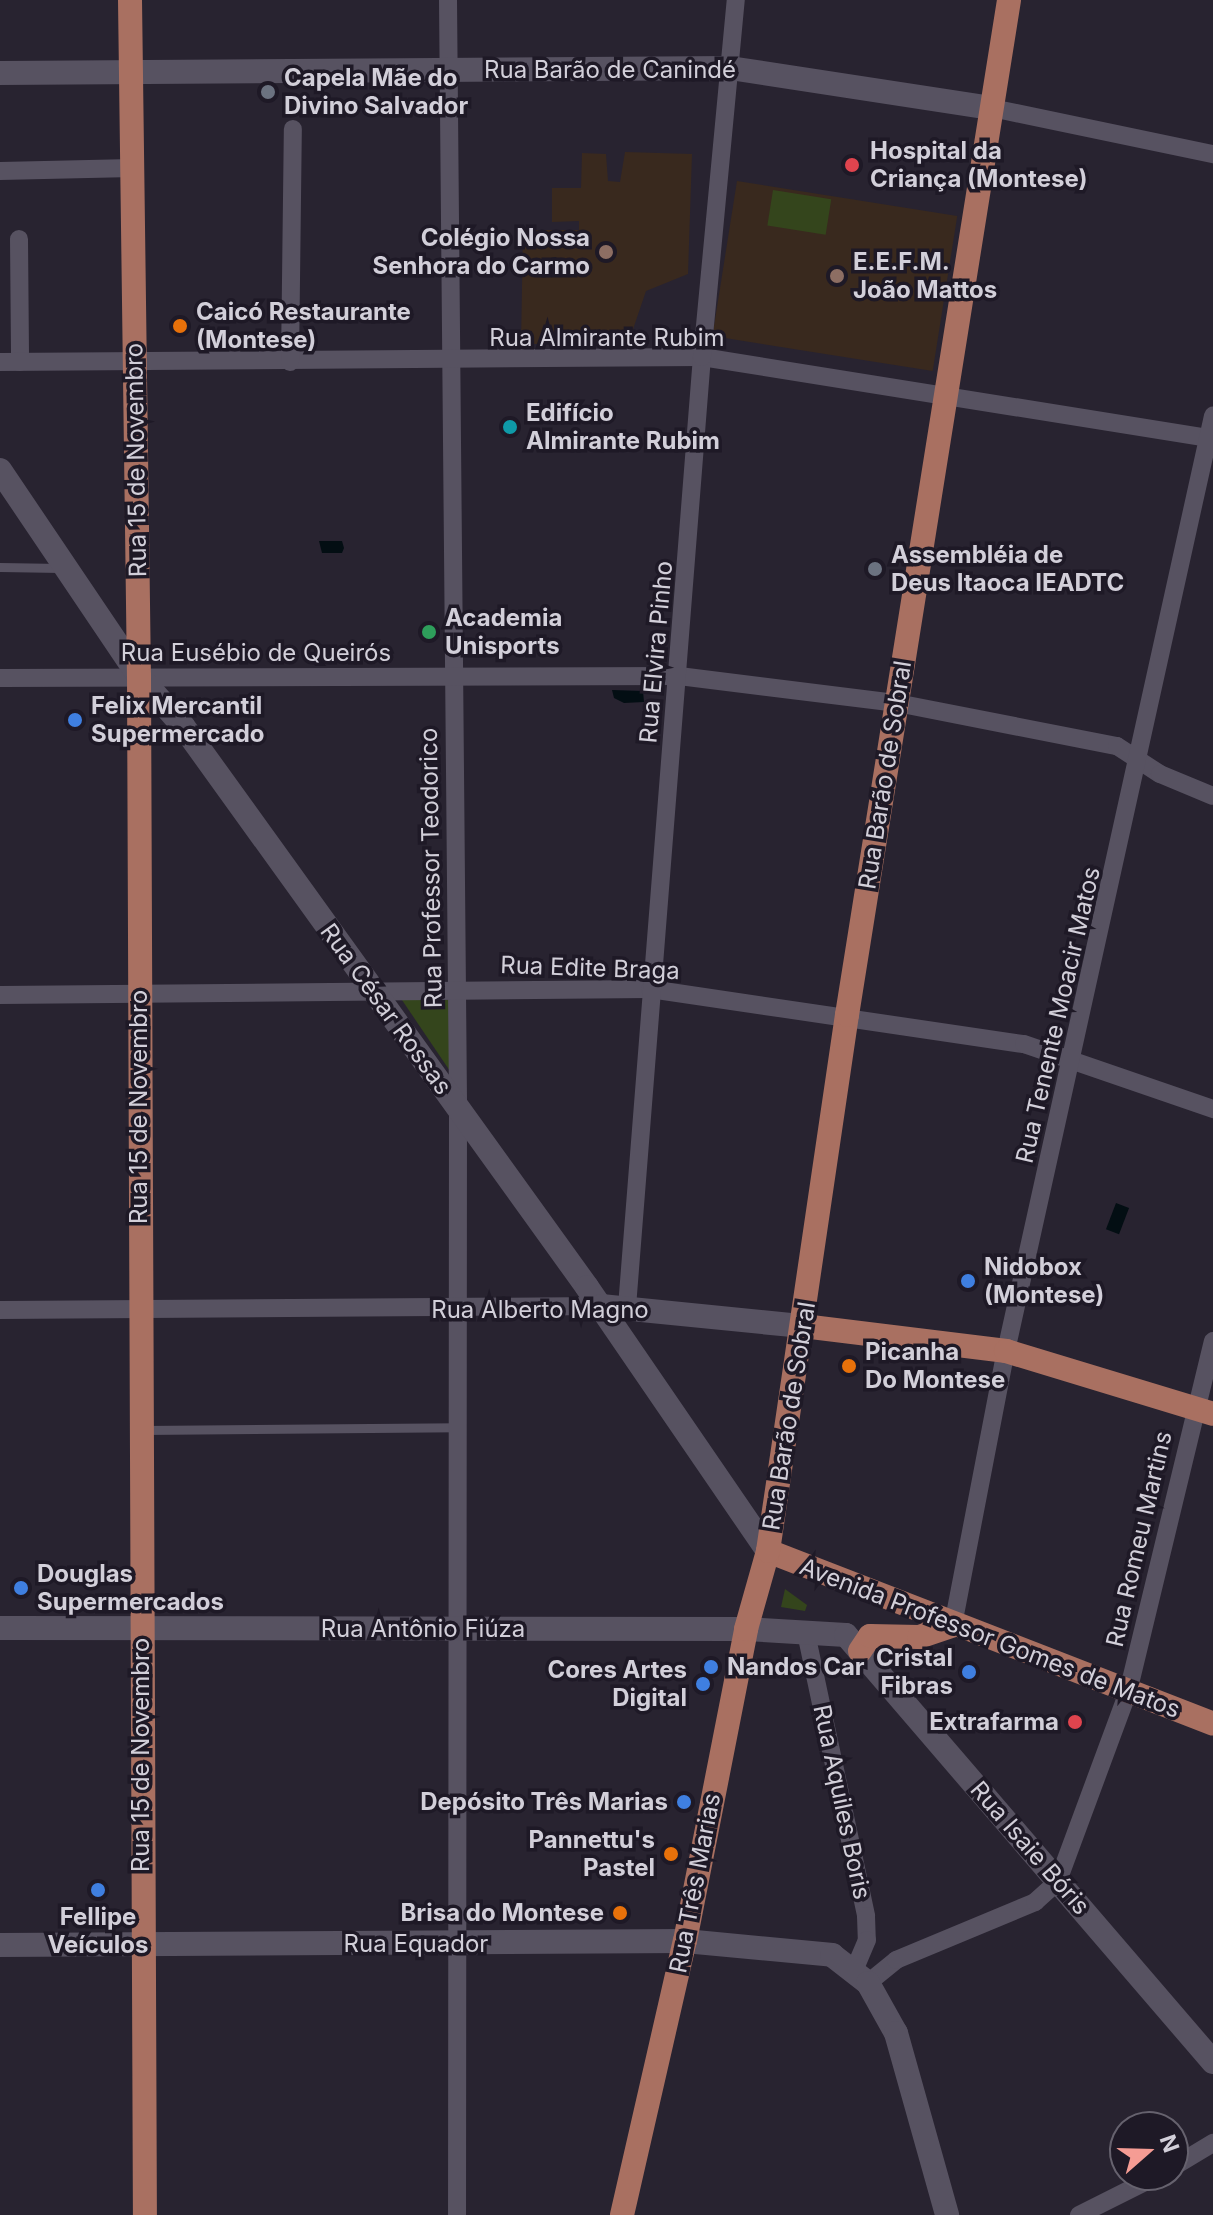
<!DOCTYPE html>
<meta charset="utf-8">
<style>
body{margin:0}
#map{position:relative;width:1213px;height:2215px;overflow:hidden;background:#282330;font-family:Inter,sans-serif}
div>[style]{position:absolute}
.education>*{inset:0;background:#39291e;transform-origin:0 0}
.green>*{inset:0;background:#34451c;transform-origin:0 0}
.water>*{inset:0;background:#030e13;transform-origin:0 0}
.lane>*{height:9px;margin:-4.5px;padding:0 4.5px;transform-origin:4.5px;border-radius:4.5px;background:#575261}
.street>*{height:18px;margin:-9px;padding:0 9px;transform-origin:9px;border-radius:9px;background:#575261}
.secondary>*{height:24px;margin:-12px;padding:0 12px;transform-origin:12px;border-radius:12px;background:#575261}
.primary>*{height:24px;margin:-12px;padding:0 12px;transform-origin:12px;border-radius:12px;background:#a97061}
.dots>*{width:22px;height:22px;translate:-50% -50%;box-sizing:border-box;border:4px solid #1e1926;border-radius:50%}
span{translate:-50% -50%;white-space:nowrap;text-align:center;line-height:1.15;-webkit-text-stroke:7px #1e1926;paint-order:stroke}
.street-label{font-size:24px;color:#d2cfd9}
.poi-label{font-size:24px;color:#d2cfd9;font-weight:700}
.left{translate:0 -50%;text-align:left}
.right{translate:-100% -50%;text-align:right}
.north{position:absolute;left:1109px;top:2111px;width:80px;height:80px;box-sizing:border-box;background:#1e1926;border:2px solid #66626e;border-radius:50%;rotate:70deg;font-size:22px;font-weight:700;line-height:32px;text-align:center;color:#d2cfd9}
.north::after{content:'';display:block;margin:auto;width:28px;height:36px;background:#f59c94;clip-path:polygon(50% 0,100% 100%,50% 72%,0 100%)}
</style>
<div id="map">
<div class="education">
<div style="clip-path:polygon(625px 152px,692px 154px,688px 274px,646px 291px,628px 344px,521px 344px,523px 230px,579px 230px,579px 221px,552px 222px,552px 188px,581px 188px,582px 153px,606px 154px,608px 181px,620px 182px)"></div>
<div style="left:737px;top:181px;width:223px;height:157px;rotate:9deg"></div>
</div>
<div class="green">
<div style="left:773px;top:190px;width:59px;height:36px;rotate:9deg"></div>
<div style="clip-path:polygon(402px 1000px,454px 1000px,454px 1077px)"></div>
<div style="clip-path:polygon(785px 1589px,807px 1605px,805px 1611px,781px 1607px)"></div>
</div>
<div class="water">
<div style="clip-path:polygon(319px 541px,342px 541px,344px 548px,342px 553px,322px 553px)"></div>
<div style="clip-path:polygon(612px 690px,643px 691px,644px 702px,624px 703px,614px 698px)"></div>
<div style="left:1116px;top:1203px;width:14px;height:28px;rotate:21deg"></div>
</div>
<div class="lane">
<div style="left:0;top:567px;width:61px;rotate:0.9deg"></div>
<div style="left:143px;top:1430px;width:315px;rotate:-0.5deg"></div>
</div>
<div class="street">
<div style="left:448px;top:0;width:1109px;rotate:89.48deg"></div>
<div style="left:458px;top:1109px;width:1106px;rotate:90.05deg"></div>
<div style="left:992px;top:108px;width:226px;rotate:11.8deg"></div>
<div style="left:0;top:171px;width:133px;rotate:-1.3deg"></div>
<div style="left:19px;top:239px;width:123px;rotate:89.5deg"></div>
<div style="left:0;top:362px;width:702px;rotate:-0.41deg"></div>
<div style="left:702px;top:357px;width:512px;rotate:9.09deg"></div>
<div style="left:290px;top:362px;width:233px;rotate:-89.3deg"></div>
<div style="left:0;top:678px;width:679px;rotate:-0.17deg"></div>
<div style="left:679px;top:676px;width:220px;rotate:7.1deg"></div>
<div style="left:897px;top:703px;width:224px;rotate:11.1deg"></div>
<div style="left:1117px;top:746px;width:51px;rotate:33.1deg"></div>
<div style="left:1160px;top:774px;width:57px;rotate:22.5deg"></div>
<div style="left:0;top:995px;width:650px;rotate:-0.53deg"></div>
<div style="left:650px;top:989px;width:378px;rotate:8.4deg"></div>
<div style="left:1024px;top:1044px;width:200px;rotate:19deg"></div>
<div style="left:627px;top:1307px;width:953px;rotate:-85.49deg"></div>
<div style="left:702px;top:357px;width:359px;rotate:-84.6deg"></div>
<div style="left:0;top:1310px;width:601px;rotate:-0.38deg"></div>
<div style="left:953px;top:1625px;width:279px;rotate:-79.1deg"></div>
<div style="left:1006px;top:1351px;width:958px;rotate:-77.52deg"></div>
<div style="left:806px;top:1633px;width:289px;rotate:78deg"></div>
<div style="left:866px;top:1916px;width:24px;rotate:88deg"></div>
<div style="left:867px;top:1940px;width:33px;rotate:113deg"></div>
<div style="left:868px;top:1983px;width:36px;rotate:-39deg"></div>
<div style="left:896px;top:1960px;width:151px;rotate:-22.6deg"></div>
<div style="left:1035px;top:1902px;width:31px;rotate:-42deg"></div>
<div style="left:1058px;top:1881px;width:202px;rotate:-69.7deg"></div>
<div style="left:1128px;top:1692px;width:361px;rotate:-76.4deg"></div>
<div style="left:1173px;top:2167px;width:47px;rotate:-31deg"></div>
<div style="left:1079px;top:2215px;width:89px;rotate:-26.6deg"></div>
</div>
<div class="secondary">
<div style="left:0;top:73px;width:730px;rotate:-0.39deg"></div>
<div style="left:730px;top:68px;width:265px;rotate:8.7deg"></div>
<div style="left:0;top:470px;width:249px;rotate:56deg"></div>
<div style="left:139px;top:676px;width:67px;rotate:48.7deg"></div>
<div style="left:183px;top:726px;width:691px;rotate:54.24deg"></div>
<div style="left:587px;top:1287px;width:320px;rotate:55.6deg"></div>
<div style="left:601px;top:1306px;width:203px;rotate:5.7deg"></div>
<div style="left:0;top:1628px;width:746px;rotate:0.08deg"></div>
<div style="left:746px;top:1629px;width:100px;rotate:3.4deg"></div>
<div style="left:846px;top:1635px;width:563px;rotate:49.32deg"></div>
<div style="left:0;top:1945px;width:685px;rotate:-0.33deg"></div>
<div style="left:685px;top:1941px;width:148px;rotate:5.4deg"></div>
<div style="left:832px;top:1955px;width:46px;rotate:37.9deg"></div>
<div style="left:868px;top:1983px;width:57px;rotate:60.8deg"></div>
<div style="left:896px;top:2033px;width:189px;rotate:74.3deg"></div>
</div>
<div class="primary">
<div style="left:130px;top:0;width:676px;rotate:89.24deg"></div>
<div style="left:139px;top:676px;width:1539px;rotate:89.78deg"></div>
<div style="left:803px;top:1326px;width:205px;rotate:7deg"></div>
<div style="left:1006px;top:1351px;width:216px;rotate:16.9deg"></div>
<div style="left:768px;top:1551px;width:477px;rotate:21.2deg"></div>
<div style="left:860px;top:1651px;width:18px;rotate:-56deg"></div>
<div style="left:870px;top:1636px;width:49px;rotate:1.2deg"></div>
<div style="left:919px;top:1637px;width:36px;rotate:-19deg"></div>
<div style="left:622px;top:2215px;width:281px;rotate:-77.1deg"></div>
<div style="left:685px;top:1941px;width:318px;rotate:-78.9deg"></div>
<div style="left:746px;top:1629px;width:81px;rotate:-74.2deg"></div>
<div style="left:768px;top:1551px;width:542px;rotate:-81.62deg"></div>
<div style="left:847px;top:1015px;width:1028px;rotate:-80.93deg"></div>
</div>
<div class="dots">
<div style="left:268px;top:92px;background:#6b7280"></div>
<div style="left:852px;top:165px;background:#e0444e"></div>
<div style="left:606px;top:252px;background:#8d6e63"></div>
<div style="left:837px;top:276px;background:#8d6e63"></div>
<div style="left:180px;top:326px;background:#e8710a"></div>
<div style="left:510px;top:427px;background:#0f9aa8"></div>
<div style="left:875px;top:569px;background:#6b7280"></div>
<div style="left:429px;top:632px;background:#2e9e5b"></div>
<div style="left:75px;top:720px;background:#3f7fe0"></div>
<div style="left:968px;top:1281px;background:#3f7fe0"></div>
<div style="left:849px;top:1366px;background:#e8710a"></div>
<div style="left:21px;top:1588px;background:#3f7fe0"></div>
<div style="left:711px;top:1667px;background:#3f7fe0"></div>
<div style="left:969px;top:1672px;background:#3f7fe0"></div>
<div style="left:703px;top:1684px;background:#3f7fe0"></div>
<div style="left:1075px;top:1722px;background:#e0444e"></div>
<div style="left:684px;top:1802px;background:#3f7fe0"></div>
<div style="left:671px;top:1854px;background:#e8710a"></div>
<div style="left:98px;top:1890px;background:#3f7fe0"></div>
<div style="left:620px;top:1913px;background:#e8710a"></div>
</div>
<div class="street-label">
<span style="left:610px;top:70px">Rua Barão de Canindé</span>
<span style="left:607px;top:338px">Rua Almirante Rubim</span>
<span style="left:136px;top:460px;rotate:-91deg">Rua 15 de Novembro</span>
<span style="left:656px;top:652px;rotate:-85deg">Rua Elvira Pinho</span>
<span style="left:256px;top:653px">Rua Eusébio de Queirós</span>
<span style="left:885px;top:775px;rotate:-81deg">Rua Barão de Sobral</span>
<span style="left:431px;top:868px;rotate:-91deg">Rua Professor Teodorico</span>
<span style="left:590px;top:968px;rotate:2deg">Rua Edite Braga</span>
<span style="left:386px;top:1009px;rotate:54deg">Rua César Rossas</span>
<span style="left:1058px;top:1015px;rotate:-77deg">Rua Tenente Moacir Matos</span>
<span style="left:139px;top:1107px;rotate:-90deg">Rua 15 de Novembro</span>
<span style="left:540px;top:1310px">Rua Alberto Magno</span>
<span style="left:789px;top:1416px;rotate:-81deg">Rua Barão de Sobral</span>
<span style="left:1139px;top:1539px;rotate:-77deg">Rua Romeu Martins</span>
<span style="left:423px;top:1629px">Rua Antônio Fiúza</span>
<span style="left:990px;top:1638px;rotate:21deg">Avenida Professor Gomes de Matos</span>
<span style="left:141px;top:1755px;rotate:-90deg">Rua 15 de Novembro</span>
<span style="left:842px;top:1802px;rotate:78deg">Rua Aquiles Boris</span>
<span style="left:1030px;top:1848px;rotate:49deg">Rua Isaie Bóris</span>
<span style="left:695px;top:1883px;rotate:-79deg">Rua Três Marias</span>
<span style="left:416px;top:1944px">Rua Equador</span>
</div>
<div class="poi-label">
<span class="left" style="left:284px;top:92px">Capela Mãe do<br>Divino Salvador</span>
<span class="left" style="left:870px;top:165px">Hospital da<br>Criança (Montese)</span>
<span class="right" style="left:590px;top:252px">Colégio Nossa<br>Senhora do Carmo</span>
<span class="left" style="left:853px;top:276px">E.E.F.M.<br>João Mattos</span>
<span class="left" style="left:196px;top:326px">Caicó Restaurante<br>(Montese)</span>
<span class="left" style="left:526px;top:427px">Edifício<br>Almirante Rubim</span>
<span class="left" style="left:891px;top:569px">Assembléia de<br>Deus Itaoca IEADTC</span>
<span class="left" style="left:445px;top:632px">Academia<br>Unisports</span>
<span class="left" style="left:91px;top:720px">Felix Mercantil<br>Supermercado</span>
<span class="left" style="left:984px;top:1281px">Nidobox<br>(Montese)</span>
<span class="left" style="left:865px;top:1366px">Picanha<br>Do Montese</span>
<span class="left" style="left:37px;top:1588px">Douglas<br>Supermercados</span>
<span class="right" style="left:953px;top:1672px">Cristal<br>Fibras</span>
<span class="left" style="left:727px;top:1667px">Nandos Car</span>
<span class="right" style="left:687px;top:1684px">Cores Artes<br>Digital</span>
<span class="right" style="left:1059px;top:1722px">Extrafarma</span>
<span class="right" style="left:668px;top:1802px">Depósito Três Marias</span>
<span class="right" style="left:655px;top:1854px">Pannettu's<br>Pastel</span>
<span class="right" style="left:604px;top:1913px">Brisa do Montese</span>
<span style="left:98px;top:1931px">Fellipe<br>Veículos</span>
</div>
<div class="north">N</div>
</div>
